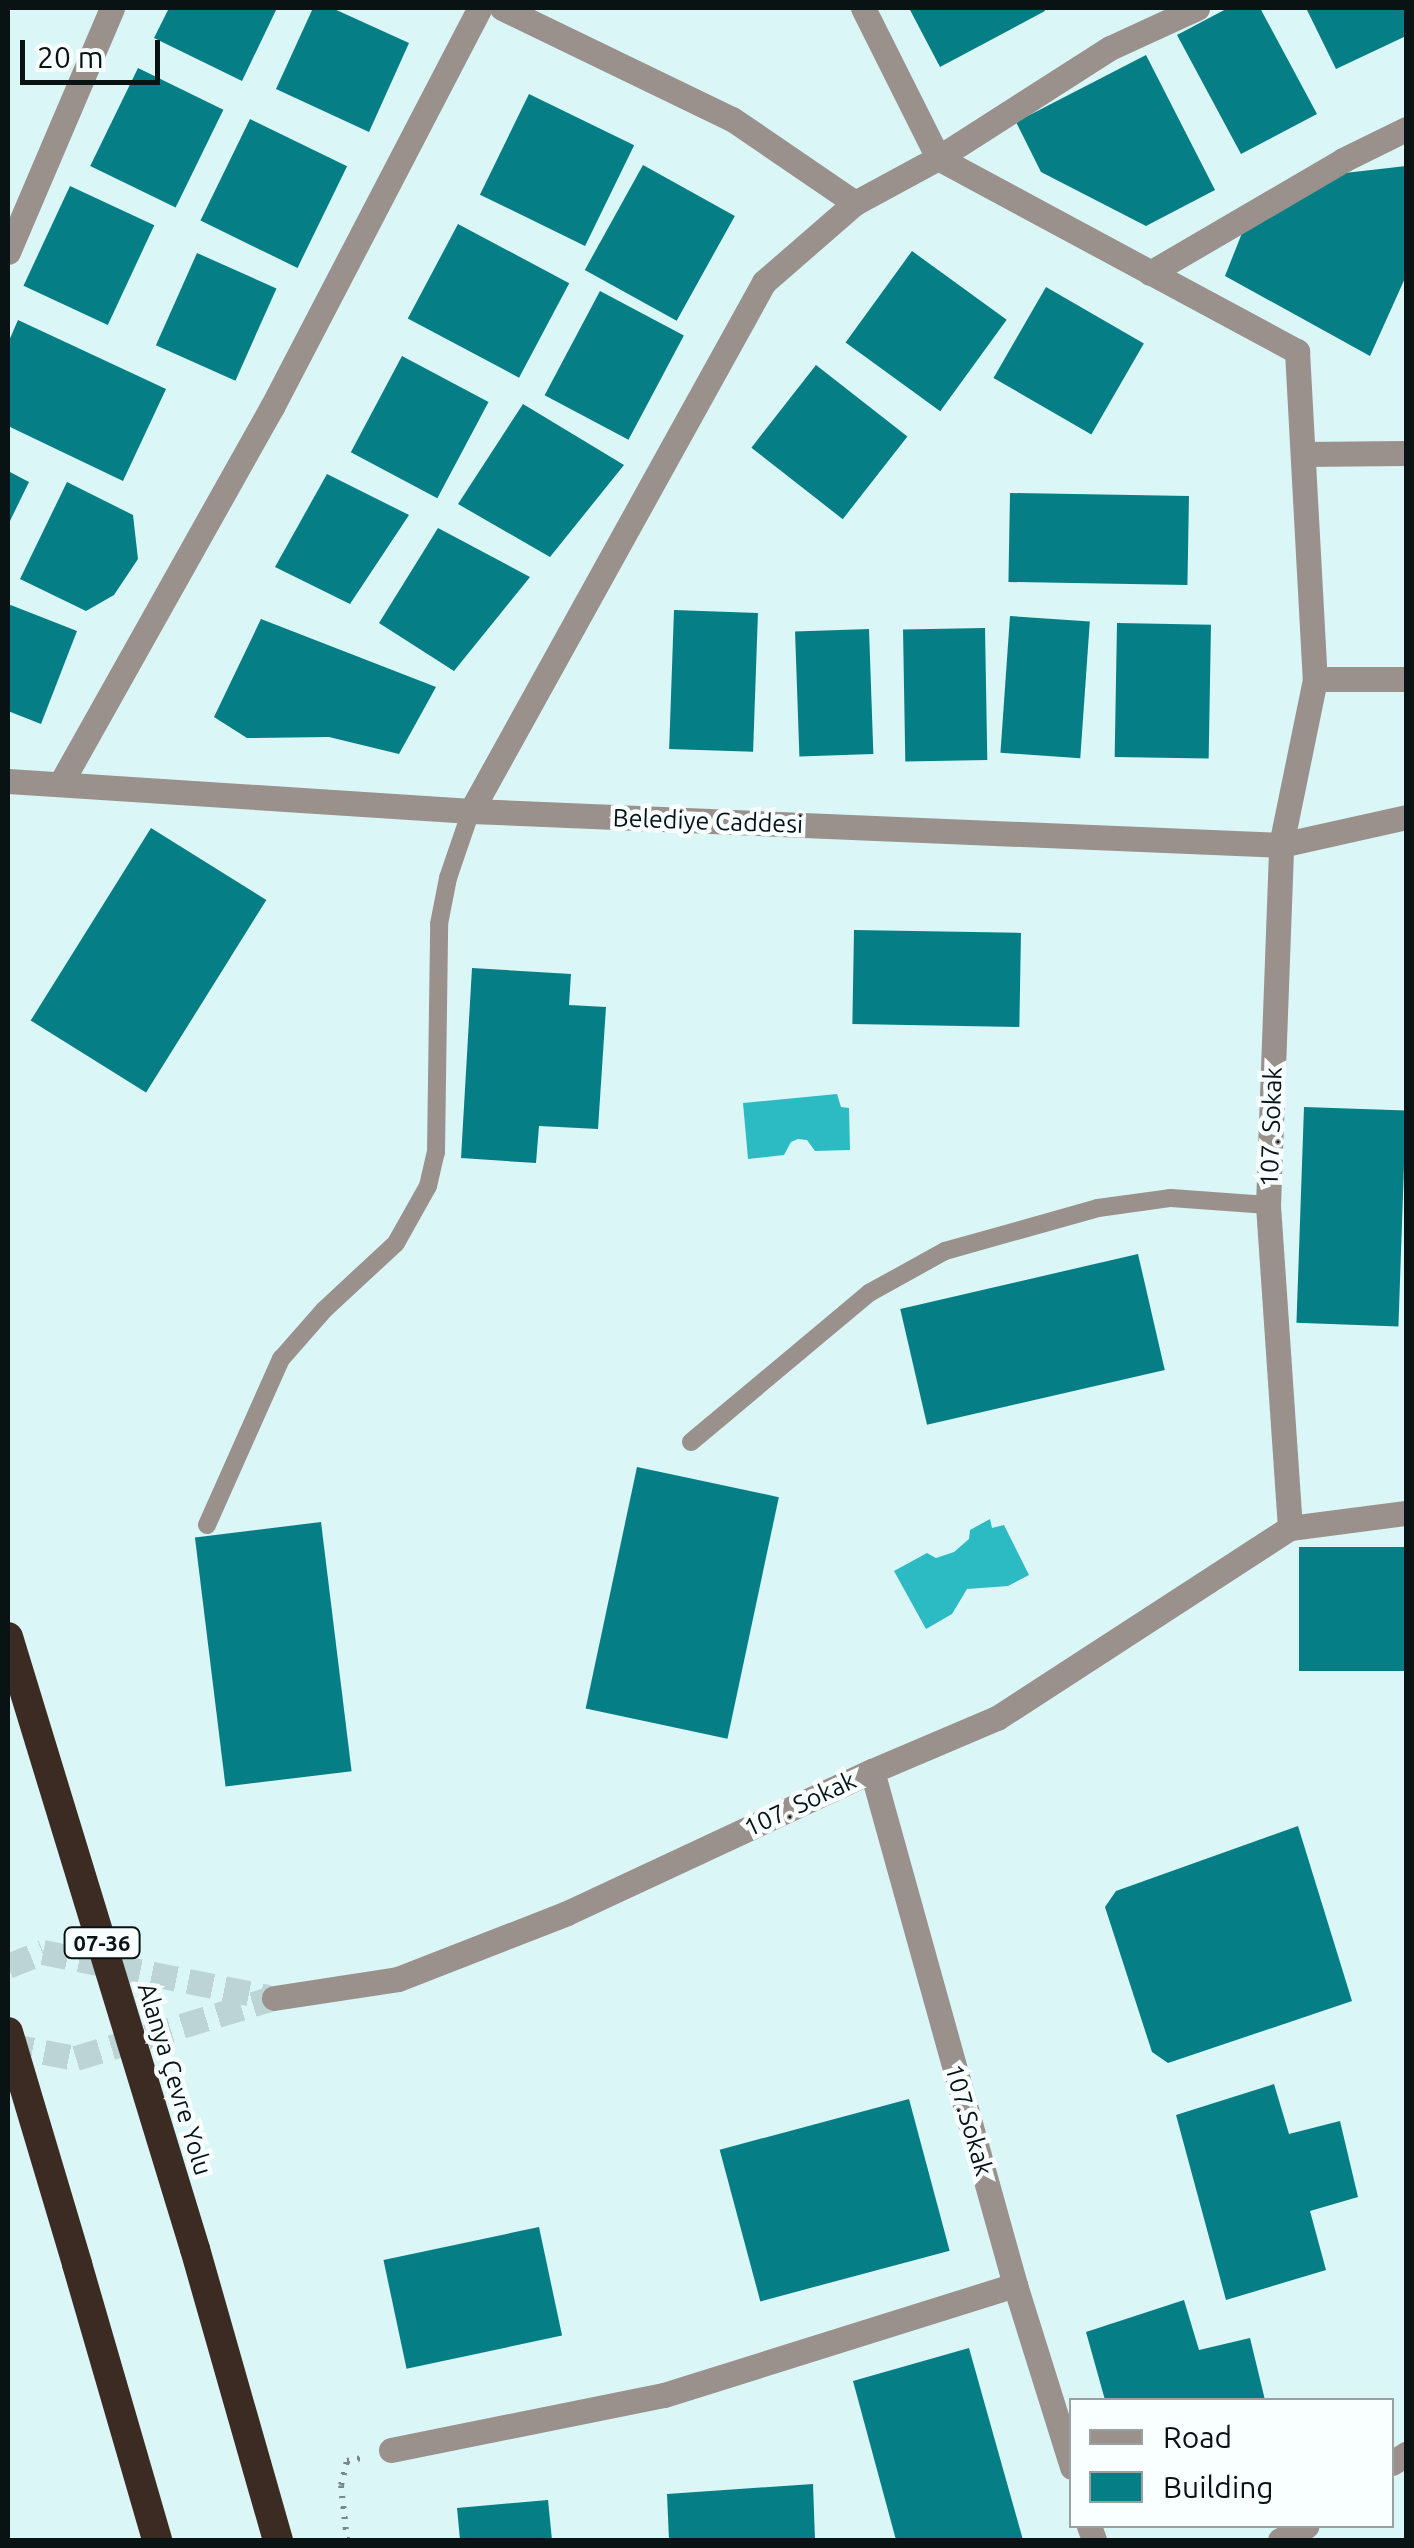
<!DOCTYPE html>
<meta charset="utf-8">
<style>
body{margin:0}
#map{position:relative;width:1414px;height:2548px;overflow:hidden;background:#dbf6f7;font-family:Ubuntu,sans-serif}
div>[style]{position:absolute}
.water>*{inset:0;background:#2dbbc3}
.building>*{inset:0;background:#057f85;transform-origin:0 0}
.street-tunnel>*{height:25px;margin-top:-12.5px;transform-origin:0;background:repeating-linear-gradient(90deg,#bcd4d5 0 25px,transparent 0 37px)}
.path>*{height:6px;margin-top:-3px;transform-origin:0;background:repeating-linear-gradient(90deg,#768989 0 2.5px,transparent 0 10.5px)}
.lane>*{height:18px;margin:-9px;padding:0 9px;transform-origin:9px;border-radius:9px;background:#9a918c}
.street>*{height:25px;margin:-12.5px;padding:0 12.5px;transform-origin:12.5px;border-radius:12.5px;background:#9a918c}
.highway>*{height:30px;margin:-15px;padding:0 15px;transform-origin:15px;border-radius:15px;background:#3b2b23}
.highway-bridge>*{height:30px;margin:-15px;padding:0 15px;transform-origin:15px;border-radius:15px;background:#3b2b23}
span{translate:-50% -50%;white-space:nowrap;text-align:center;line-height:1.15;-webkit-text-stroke:9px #f9fefe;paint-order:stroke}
.shield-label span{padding:2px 8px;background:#f9fefe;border:2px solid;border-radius:8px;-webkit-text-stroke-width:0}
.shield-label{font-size:22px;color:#091313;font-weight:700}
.street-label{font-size:25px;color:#091313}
.frame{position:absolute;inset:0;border:10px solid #091313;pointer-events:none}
.legend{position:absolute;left:1069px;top:2398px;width:325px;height:130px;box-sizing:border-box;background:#f9fefe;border:2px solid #99a0a0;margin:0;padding:12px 18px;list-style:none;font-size:30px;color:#091313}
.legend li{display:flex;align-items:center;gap:20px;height:50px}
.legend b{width:50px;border:2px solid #99a0a0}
.scale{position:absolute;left:20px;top:40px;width:140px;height:45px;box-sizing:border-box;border:5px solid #091313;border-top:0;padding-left:12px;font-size:30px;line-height:35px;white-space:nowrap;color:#091313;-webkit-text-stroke:8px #f9fefe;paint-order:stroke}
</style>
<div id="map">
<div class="water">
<div style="clip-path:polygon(837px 1094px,841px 1107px,849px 1108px,850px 1150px,815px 1151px,807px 1140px,798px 1139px,791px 1142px,784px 1155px,748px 1159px,743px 1103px)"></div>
<div style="clip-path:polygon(990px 1519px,992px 1528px,1004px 1525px,1029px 1575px,1008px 1586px,967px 1589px,952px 1614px,926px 1629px,894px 1571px,927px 1553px,936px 1558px,954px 1552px,969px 1539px,970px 1530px)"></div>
</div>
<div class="building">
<div style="clip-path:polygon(169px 8px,277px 8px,242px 81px,154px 38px)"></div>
<div style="clip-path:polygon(313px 8px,332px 8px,409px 43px,369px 132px,276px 89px)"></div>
<div style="clip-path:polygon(909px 8px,1043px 8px,1045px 11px,940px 67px)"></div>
<div style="clip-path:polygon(1228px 8px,1260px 8px,1317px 114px,1241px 154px,1177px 35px)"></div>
<div style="clip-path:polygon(1306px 8px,1406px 8px,1406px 36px,1336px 69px)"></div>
<div style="clip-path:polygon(1146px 55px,1215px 190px,1146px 226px,1041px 172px,1016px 122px)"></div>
<div style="left:138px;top:68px;width:95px;height:109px;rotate:26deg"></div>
<div style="left:529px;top:94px;width:117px;height:112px;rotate:26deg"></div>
<div style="left:250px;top:119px;width:108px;height:113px;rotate:26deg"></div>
<div style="left:643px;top:165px;width:105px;height:120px;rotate:29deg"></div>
<div style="clip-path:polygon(1406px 166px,1406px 276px,1370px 356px,1225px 276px,1244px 228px,1345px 173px)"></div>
<div style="left:70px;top:186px;width:93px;height:110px;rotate:25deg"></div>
<div style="left:458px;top:224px;width:126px;height:107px;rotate:28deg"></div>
<div style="left:912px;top:251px;width:117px;height:113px;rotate:36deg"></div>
<div style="left:197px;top:253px;width:87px;height:101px;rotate:24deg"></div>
<div style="left:1046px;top:287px;width:113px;height:105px;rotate:30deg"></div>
<div style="left:600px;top:291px;width:95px;height:118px;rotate:28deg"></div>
<div style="clip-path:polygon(18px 320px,166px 389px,123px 481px,8px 426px,8px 343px)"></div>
<div style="left:402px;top:356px;width:98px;height:109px;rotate:28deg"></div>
<div style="left:816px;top:365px;width:116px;height:105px;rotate:38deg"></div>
<div style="clip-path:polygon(523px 404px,624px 465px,550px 557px,458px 504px)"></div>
<div style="clip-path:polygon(8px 471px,29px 482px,8px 525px)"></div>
<div style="clip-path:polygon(327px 474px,409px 515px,350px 604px,275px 567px)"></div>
<div style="clip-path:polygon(67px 482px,133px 515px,138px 559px,114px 595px,86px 611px,20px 579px)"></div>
<div style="left:1010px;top:493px;width:179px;height:89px;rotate:1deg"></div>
<div style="clip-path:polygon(438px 528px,530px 577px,454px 671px,379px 623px)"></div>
<div style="clip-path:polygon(8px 604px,77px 631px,41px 724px,8px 711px)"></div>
<div style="left:674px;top:610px;width:84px;height:139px;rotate:2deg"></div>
<div style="left:1010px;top:616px;width:80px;height:137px;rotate:4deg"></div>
<div style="clip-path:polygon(261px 619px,436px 687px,399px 754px,329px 737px,247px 738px,214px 717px)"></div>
<div style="left:1117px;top:623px;width:94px;height:134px;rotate:1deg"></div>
<div style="left:985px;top:628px;width:132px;height:82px;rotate:89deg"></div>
<div style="left:869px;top:629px;width:125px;height:74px;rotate:88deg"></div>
<div style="left:151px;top:828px;width:136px;height:227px;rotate:32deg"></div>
<div style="left:854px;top:930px;width:167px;height:94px;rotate:1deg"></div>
<div style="clip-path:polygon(472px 968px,571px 974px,569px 1005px,606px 1007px,598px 1129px,539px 1126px,536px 1163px,461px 1158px)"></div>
<div style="left:1304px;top:1107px;width:102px;height:216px;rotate:2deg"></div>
<div style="left:1138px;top:1254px;width:119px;height:244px;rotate:77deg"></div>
<div style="left:637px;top:1467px;width:145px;height:247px;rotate:12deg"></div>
<div style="left:321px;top:1522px;width:251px;height:127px;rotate:83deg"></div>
<div style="left:1406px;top:1547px;width:124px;height:107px;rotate:90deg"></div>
<div style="clip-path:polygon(1298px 1826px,1352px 2001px,1168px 2063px,1152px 2052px,1105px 1907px,1116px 1891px)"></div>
<div style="clip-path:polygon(1274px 2084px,1289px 2134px,1340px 2121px,1358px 2197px,1310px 2211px,1326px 2270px,1226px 2300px,1176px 2115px)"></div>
<div style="left:909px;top:2099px;width:157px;height:196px;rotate:75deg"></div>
<div style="left:539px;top:2227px;width:111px;height:159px;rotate:78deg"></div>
<div style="clip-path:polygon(1184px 2300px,1199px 2350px,1250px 2338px,1265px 2400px,1105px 2400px,1086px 2332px)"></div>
<div style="clip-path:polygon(969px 2348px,1023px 2540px,896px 2540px,853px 2381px)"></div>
<div style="clip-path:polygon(813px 2484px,815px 2540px,669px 2540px,667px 2494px)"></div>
<div style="clip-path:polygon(548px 2500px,552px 2540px,460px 2540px,457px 2508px)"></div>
</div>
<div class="street-tunnel">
<div style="left:8px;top:1966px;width:38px;rotate:-22deg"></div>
<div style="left:43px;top:1952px;width:230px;rotate:11.3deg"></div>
<div style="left:8px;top:2045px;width:69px;rotate:10.8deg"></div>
<div style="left:76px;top:2058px;width:207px;rotate:-16.9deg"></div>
</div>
<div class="path">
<div style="left:347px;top:2540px;width:55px;rotate:-96.2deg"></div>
<div style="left:341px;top:2485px;width:25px;rotate:-76deg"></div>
<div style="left:347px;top:2461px;width:14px;rotate:-12deg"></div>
</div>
<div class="lane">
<div style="left:691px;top:1442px;width:232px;rotate:-39.9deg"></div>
<div style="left:869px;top:1293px;width:87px;rotate:-28.9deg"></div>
<div style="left:945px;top:1251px;width:159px;rotate:-15.7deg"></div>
<div style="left:1098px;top:1208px;width:74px;rotate:-7.8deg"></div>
<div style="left:1171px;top:1198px;width:97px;rotate:4.1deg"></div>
<div style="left:207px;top:1525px;width:182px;rotate:-66deg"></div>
<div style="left:281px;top:1359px;width:65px;rotate:-48.7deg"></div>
<div style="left:324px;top:1310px;width:98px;rotate:-42.9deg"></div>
<div style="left:396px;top:1243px;width:65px;rotate:-60.7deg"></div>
<div style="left:428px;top:1186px;width:35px;rotate:-77deg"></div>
<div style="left:436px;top:1152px;width:228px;rotate:-89.2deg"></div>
<div style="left:439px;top:924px;width:47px;rotate:-78.9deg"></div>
<div style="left:448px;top:878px;width:71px;rotate:-71.1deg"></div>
</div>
<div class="street">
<div style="left:502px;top:8px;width:255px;rotate:25.8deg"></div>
<div style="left:732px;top:119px;width:149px;rotate:34.3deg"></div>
<div style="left:863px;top:8px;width:168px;rotate:63.4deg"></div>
<div style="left:938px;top:158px;width:408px;rotate:28.3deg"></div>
<div style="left:1297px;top:351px;width:328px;rotate:86.9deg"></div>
<div style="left:8px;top:252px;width:265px;rotate:-66.9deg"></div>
<div style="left:1150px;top:273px;width:224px;rotate:-30.3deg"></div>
<div style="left:1343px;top:160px;width:70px;rotate:-26.2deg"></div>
<div style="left:1303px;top:454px;width:103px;rotate:-0.6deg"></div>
<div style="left:8px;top:781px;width:464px;rotate:3.7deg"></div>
<div style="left:471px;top:811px;width:811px;rotate:2.4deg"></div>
<div style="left:1281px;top:845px;width:128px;rotate:-12.6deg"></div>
<div style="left:62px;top:781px;width:429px;rotate:-60.7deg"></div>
<div style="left:272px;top:407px;width:450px;rotate:-62.5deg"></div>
<div style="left:471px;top:811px;width:605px;rotate:-61.02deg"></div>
<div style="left:764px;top:282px;width:121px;rotate:-41deg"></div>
<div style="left:855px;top:203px;width:94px;rotate:-28.5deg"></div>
<div style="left:938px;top:158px;width:204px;rotate:-32.6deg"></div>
<div style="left:1110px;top:48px;width:96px;rotate:-24.7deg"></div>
<div style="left:1290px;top:1528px;width:324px;rotate:-93.9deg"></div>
<div style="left:1268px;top:1205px;width:360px;rotate:-87.9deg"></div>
<div style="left:1281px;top:845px;width:169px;rotate:-78.4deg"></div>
<div style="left:1315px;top:679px;width:91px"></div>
<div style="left:872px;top:1771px;width:534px;rotate:74.45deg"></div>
<div style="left:1015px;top:2285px;width:191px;rotate:72.6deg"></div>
<div style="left:274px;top:1998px;width:125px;rotate:-8.7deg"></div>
<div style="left:398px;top:1979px;width:181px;rotate:-21.3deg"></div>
<div style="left:567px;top:1913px;width:336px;rotate:-25deg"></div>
<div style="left:872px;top:1771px;width:136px;rotate:-23deg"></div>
<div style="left:997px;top:1718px;width:349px;rotate:-33deg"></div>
<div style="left:1290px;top:1528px;width:117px;rotate:-7.4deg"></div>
<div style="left:391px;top:2450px;width:278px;rotate:-11.4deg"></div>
<div style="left:664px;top:2395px;width:368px;rotate:-17.4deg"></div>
<div style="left:1392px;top:2463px;width:17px;rotate:-33deg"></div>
<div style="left:1089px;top:2526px;width:15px;rotate:70deg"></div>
<div style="left:1280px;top:2540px;width:30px;rotate:-28deg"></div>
</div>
<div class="highway">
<div style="left:195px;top:2249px;width:303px;rotate:74.1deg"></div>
<div style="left:77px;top:2264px;width:287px;rotate:73.8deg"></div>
</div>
<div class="highway-bridge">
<div style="left:8px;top:1637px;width:640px;rotate:73.01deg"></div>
<div style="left:8px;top:2032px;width:242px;rotate:73.4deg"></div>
</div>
<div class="shield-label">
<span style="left:102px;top:1943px">07-36</span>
</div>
<div class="street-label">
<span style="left:708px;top:821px;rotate:2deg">Belediye Caddesi</span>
<span style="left:1271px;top:1127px;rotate:-88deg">107. Sokak</span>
<span style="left:800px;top:1804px;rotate:-25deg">107. Sokak</span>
<span style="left:175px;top:2079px;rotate:73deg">Alanya Çevre Yolu</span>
<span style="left:969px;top:2120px;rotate:74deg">107.Sokak</span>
</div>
<div class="frame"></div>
<ul class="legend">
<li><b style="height:12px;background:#9a918c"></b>Road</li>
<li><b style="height:28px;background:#057f85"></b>Building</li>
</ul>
<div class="scale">20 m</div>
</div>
